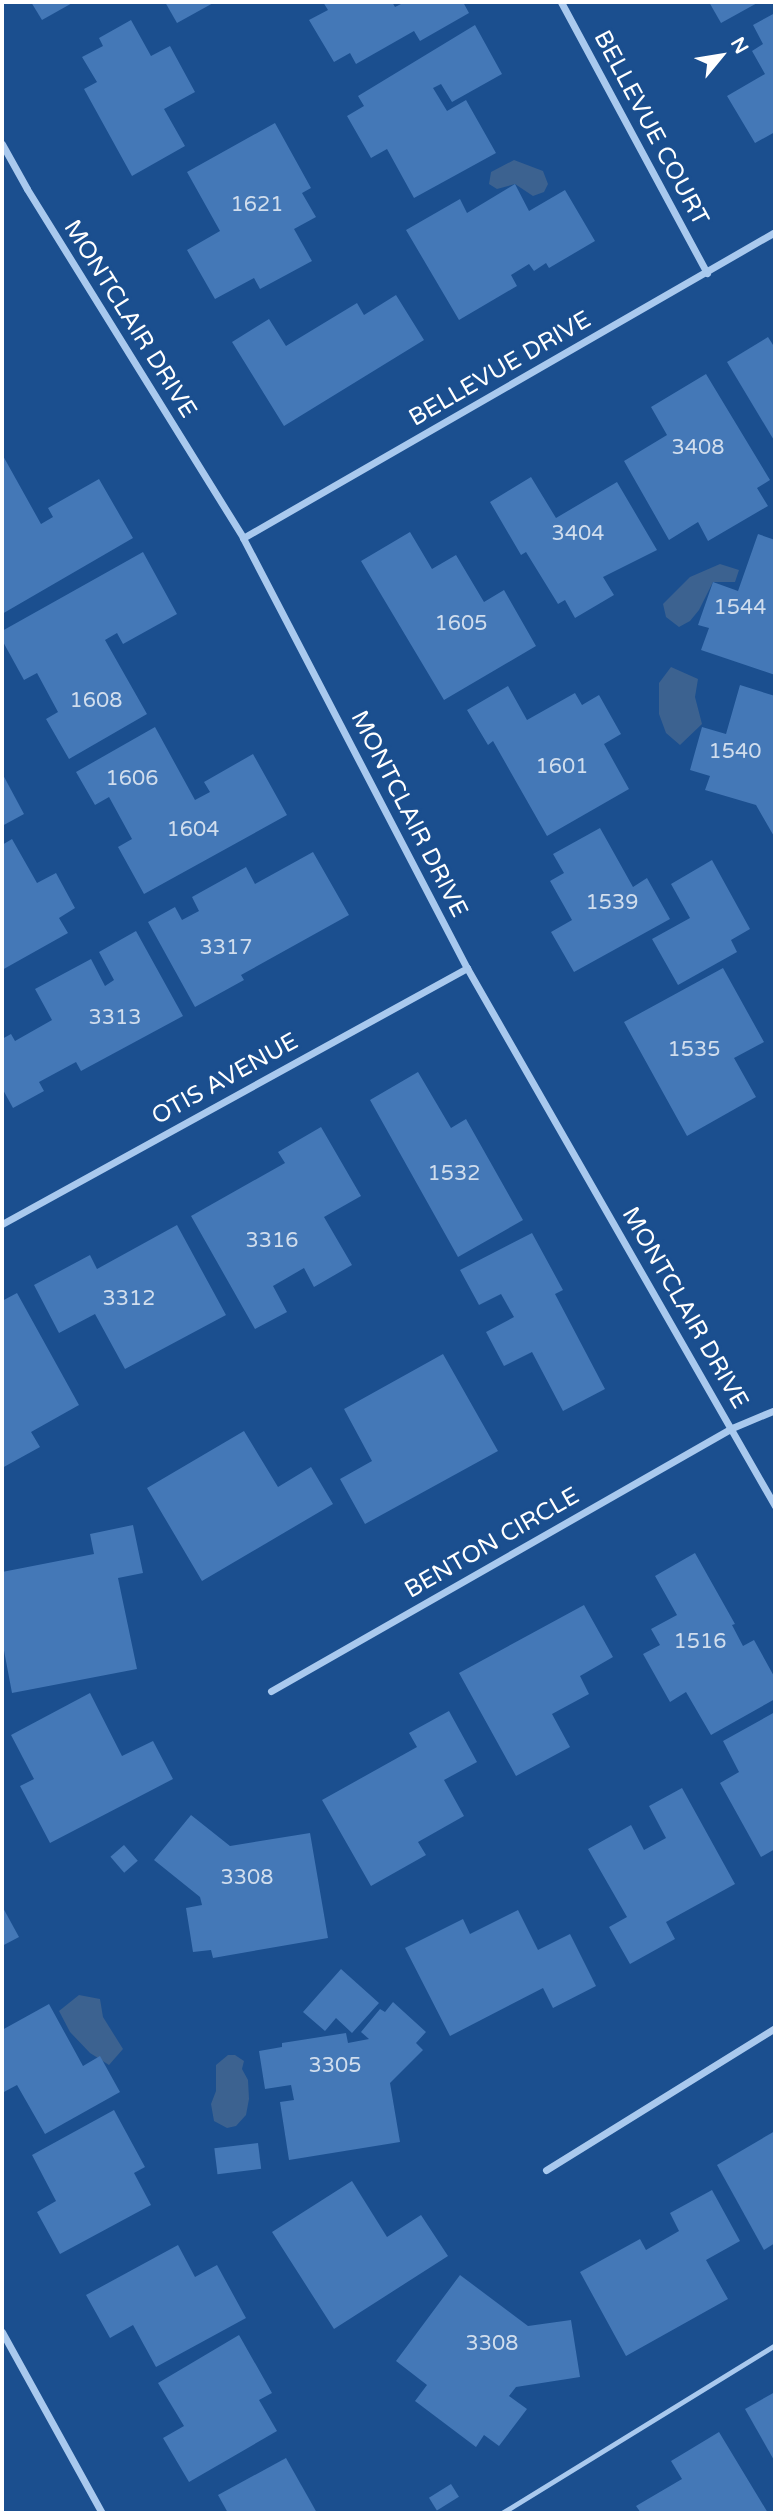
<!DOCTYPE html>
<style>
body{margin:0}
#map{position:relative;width:777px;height:2515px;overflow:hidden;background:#1b4f8f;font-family:"Varela Round",sans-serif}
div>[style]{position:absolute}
.water>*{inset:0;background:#3c6290}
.building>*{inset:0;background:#4478b7;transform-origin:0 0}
.service>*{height:5px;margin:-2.5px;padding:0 2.5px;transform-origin:2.5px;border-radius:2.5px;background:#a9c9ee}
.minor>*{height:7px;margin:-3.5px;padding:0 3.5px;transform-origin:3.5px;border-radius:3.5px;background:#a9c9ee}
span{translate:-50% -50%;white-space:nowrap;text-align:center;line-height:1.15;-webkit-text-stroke:6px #1b4f8f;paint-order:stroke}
.number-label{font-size:21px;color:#d0dded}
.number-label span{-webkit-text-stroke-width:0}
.street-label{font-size:24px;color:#fff}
.frame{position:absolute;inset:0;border:4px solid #fff;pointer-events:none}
.north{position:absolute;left:686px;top:21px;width:70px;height:70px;-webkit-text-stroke:5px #1b4f8f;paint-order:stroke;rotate:60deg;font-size:19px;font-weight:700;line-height:28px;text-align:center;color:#fff}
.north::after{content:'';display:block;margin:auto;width:24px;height:32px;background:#fff;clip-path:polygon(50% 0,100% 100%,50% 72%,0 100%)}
</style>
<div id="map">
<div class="water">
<div style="clip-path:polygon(514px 160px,543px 171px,548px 184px,544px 192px,533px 196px,515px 184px,497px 189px,489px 184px,491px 172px)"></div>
<div style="clip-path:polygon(720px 564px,739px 570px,735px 582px,713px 582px,699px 610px,690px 621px,679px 627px,666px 617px,663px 604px,690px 577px)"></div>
<div style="clip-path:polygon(671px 667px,698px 679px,695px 697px,702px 724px,680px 745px,666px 733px,659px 714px,659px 683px)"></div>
<div style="clip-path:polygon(79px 1995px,100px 1999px,103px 2017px,123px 2049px,109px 2065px,90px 2053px,70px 2032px,59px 2011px)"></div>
<div style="clip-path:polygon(228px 2055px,235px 2055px,244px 2061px,242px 2069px,248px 2080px,249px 2099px,246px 2115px,236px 2126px,227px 2128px,214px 2121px,211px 2104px,216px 2091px,216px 2065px)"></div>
</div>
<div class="building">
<div style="clip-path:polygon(31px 2px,74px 2px,42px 20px)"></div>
<div style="clip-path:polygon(165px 2px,215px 2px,177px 23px)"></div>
<div style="clip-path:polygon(323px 2px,392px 2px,395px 7px,405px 2px,463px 2px,469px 13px,420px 41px,414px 31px,356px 64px,350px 53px,334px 62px,309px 20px,328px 10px)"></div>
<div style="clip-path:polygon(709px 2px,759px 2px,721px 23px)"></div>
<div style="clip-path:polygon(775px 13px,775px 132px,755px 143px,727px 96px,765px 74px,752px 51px,763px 44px,753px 25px)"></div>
<div style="clip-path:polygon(131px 20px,151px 56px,170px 46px,195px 92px,164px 109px,185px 146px,132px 176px,84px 89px,97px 82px,82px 57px,103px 46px,99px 38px)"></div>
<div style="clip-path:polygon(475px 25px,502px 74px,452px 102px,441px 84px,433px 88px,447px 111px,466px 100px,496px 153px,414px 198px,387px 149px,371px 158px,347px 116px,364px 106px,358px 96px)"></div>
<div style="clip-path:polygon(275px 123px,311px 188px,302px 193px,316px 217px,294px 229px,312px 261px,260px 289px,254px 278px,215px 299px,187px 250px,220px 231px,187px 172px)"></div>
<div style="clip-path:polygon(515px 184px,529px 211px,565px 190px,595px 241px,549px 268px,546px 263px,534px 271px,529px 264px,511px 275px,517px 286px,459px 320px,406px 230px,460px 199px,467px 213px)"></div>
<div style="clip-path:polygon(396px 295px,424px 340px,284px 426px,232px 342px,269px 319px,286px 346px,357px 303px,364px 315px)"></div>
<div style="clip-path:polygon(768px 337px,775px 348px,775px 442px,727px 362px)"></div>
<div style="clip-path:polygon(706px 374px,770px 480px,757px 488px,768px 506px,708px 541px,698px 522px,669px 540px,624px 461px,667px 435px,651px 407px)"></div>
<div style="clip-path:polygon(2px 454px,41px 524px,53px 517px,48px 508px,99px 479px,133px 538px,2px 614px)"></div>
<div style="clip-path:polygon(531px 477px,556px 518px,617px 482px,657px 550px,603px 577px,614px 595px,575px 618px,565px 600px,558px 604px,526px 552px,521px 555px,490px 502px)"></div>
<div style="clip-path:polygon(410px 532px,432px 569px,456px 555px,484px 602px,504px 590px,536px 646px,444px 700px,361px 561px)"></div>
<div style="clip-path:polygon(758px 534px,775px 540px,775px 675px,701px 650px,709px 628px,698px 625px,713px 582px,738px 591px)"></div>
<div style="clip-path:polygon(143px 552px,177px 614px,123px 644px,117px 633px,105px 640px,147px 714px,69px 759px,46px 719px,58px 712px,37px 673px,24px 680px,2px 640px,2px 631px)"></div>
<div style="clip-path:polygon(740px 685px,775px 696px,775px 838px,756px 805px,705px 790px,710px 776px,690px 770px,702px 727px,726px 734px)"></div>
<div style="clip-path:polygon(508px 686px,527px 720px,575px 693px,582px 705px,599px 695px,621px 734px,604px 744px,629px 789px,547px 836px,493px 741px,488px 745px,467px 710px)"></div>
<div style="clip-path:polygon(155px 727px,195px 800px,210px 792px,204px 782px,253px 754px,287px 815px,144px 894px,118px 847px,132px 839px,109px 797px,95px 805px,76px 772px)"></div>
<div style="clip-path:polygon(2px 773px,24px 814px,2px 826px)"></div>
<div style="clip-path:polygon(600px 828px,633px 887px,647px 878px,670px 919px,574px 972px,551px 932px,572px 920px,550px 881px,564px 873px,553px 854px)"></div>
<div style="clip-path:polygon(12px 839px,37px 883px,56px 873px,75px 908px,59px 918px,68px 933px,2px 970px,2px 845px)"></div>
<div style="clip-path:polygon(313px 852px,349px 915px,241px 975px,244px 980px,195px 1007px,148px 922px,175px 907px,182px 920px,199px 911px,192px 897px,246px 867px,255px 884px)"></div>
<div style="clip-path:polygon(712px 860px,750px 929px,731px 940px,737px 952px,678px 985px,652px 939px,690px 918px,671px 884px)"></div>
<div style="clip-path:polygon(136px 931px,183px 1016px,81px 1071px,76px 1062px,39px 1082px,44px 1091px,13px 1108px,2px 1088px,2px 1039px,11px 1034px,15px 1041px,52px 1020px,35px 989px,91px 959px,105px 986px,114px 980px,99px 952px)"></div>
<div style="clip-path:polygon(723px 968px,764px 1042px,734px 1058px,756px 1097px,687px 1136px,624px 1022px)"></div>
<div style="clip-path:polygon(418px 1072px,451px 1128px,466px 1119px,523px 1220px,458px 1257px,370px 1100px)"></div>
<div style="clip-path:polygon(321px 1127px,361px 1196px,324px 1217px,352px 1265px,314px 1287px,304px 1268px,273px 1286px,287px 1312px,255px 1329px,191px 1216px,285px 1163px,278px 1152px)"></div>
<div style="clip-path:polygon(177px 1225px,226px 1315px,125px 1369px,95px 1314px,59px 1333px,34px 1285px,90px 1255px,97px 1269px)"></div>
<div style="clip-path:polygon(532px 1233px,563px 1290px,555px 1294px,605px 1389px,563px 1411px,532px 1352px,504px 1366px,486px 1332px,514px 1317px,501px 1294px,479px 1305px,460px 1270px)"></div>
<div style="clip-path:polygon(17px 1293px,79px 1405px,31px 1432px,40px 1447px,2px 1468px,2px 1301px)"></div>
<div style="clip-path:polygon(443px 1354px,498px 1451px,365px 1524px,340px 1479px,372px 1461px,344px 1409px)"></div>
<div style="clip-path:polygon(244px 1431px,278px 1487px,311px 1467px,333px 1504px,202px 1581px,147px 1488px)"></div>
<div style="clip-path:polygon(133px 1525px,143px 1573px,118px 1578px,137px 1669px,12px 1693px,2px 1640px,2px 1572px,94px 1554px,90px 1534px)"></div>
<div style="clip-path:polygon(695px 1553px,735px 1624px,732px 1625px,743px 1646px,754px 1640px,775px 1678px,775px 1699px,711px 1735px,686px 1692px,670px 1702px,643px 1654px,660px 1645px,651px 1629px,677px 1615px,655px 1576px)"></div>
<div style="clip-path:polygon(584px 1605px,613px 1657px,580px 1676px,589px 1694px,552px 1714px,570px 1747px,516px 1776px,459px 1673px)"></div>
<div style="clip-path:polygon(90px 1693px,122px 1756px,153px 1741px,173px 1779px,50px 1843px,20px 1786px,34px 1779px,11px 1735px)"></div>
<div style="clip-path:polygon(449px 1711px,477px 1762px,444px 1780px,464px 1816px,418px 1842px,426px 1855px,371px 1886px,322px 1800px,417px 1747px,409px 1733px)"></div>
<div style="clip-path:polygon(775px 1712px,775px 1849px,761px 1857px,720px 1783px,739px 1772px,723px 1741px)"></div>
<div style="clip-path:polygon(682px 1788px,735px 1884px,666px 1922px,675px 1939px,630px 1964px,609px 1927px,627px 1917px,588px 1849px,631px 1825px,644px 1850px,666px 1838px,649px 1806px)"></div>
<div style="clip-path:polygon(191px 1815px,230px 1846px,310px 1833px,328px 1938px,213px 1958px,211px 1950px,193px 1952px,186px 1908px,202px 1905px,200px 1897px,154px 1860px)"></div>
<div style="left:124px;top:1845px;width:21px;height:18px;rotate:49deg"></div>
<div style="clip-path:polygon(2px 1906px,19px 1937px,2px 1946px)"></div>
<div style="clip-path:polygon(518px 1910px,538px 1950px,570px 1934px,596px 1986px,553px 2008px,543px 1988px,450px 2036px,405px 1948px,463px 1919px,470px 1934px)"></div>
<div style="clip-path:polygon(341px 1969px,379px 2003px,352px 2033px,336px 2018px,325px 2031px,303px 2012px)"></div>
<div style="clip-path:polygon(393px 2002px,426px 2032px,416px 2043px,423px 2050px,390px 2083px,400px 2142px,289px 2160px,280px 2102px,294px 2100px,291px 2085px,265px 2089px,259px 2051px,282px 2047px,282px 2043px,346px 2033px,348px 2043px,369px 2039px,361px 2032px,380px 2009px,385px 2012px)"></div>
<div style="clip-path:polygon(49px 2004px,83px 2066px,100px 2056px,120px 2092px,45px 2134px,17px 2085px,2px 2093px,2px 2030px)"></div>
<div style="clip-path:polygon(114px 2110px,145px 2167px,134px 2173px,151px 2205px,60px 2254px,37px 2212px,56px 2201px,32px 2155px)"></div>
<div style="clip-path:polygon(775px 2131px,775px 2243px,764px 2250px,717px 2165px)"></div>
<div style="left:258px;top:2143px;width:26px;height:44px;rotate:83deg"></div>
<div style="clip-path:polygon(352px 2181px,387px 2237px,421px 2215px,448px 2256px,334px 2329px,272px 2232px)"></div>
<div style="clip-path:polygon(712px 2190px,740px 2241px,706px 2260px,728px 2299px,626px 2356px,580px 2272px,640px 2239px,646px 2250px,679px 2231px,670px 2213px)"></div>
<div style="clip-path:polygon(178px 2245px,195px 2277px,217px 2265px,246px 2318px,156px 2367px,133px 2325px,110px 2338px,86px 2295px)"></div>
<div style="clip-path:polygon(460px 2275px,528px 2326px,571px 2320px,580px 2377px,516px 2387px,509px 2396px,527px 2409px,499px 2446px,484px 2435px,476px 2447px,415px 2401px,427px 2385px,396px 2361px)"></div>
<div style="clip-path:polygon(239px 2335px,272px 2393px,259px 2400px,277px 2431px,189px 2482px,163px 2438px,184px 2426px,158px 2383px)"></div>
<div style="clip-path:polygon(775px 2392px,775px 2462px,745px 2409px)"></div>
<div style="clip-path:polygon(719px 2432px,768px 2513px,641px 2513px,636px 2506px,682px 2479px,671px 2461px)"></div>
<div style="clip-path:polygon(286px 2458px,317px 2513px,228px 2513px,218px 2495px)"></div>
<div style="left:451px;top:2484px;width:15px;height:26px;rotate:58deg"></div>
</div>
<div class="service">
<div style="left:502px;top:2513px;width:321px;rotate:-31.6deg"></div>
</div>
<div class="minor">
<div style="left:561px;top:2px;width:308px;rotate:61.7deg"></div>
<div style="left:2px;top:144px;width:51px;rotate:60.9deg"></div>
<div style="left:27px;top:189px;width:410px;rotate:58.2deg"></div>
<div style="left:243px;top:538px;width:485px;rotate:62.5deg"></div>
<div style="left:467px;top:968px;width:620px;rotate:60.21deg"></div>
<div style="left:243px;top:538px;width:614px;rotate:-29.91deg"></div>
<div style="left:2px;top:1224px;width:531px;rotate:-28.83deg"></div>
<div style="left:271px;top:1691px;width:531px;rotate:-29.7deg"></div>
<div style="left:732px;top:1428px;width:47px;rotate:-22.7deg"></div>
<div style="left:546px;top:2170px;width:269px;rotate:-31.8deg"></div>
<div style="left:2px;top:2332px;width:207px;rotate:61.1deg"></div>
</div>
<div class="number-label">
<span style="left:257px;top:205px">1621</span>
<span style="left:698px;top:448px">3408</span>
<span style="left:578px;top:534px">3404</span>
<span style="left:740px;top:608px">1544</span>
<span style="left:461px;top:624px">1605</span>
<span style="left:96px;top:701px">1608</span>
<span style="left:735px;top:752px">1540</span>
<span style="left:562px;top:767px">1601</span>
<span style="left:132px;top:779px">1606</span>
<span style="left:193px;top:830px">1604</span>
<span style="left:612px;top:903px">1539</span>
<span style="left:226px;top:948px">3317</span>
<span style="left:115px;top:1018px">3313</span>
<span style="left:694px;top:1050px">1535</span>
<span style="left:454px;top:1174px">1532</span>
<span style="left:272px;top:1241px">3316</span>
<span style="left:129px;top:1299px">3312</span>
<span style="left:700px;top:1642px">1516</span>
<span style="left:247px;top:1878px">3308</span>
<span style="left:335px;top:2066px">3305</span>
<span style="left:492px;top:2344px">3308</span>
</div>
<div class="street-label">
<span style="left:651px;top:128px;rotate:62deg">BELLEVUE COURT</span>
<span style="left:130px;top:319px;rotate:58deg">MONTCLAIR DRIVE</span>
<span style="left:500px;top:369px;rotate:-30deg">BELLEVUE DRIVE</span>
<span style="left:409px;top:814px;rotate:63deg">MONTCLAIR DRIVE</span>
<span style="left:225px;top:1079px;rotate:-29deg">OTIS AVENUE</span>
<span style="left:685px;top:1308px;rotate:60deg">MONTCLAIR DRIVE</span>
<span style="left:492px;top:1543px;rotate:-30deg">BENTON CIRCLE</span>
</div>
<div class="frame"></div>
<div class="north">N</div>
</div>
